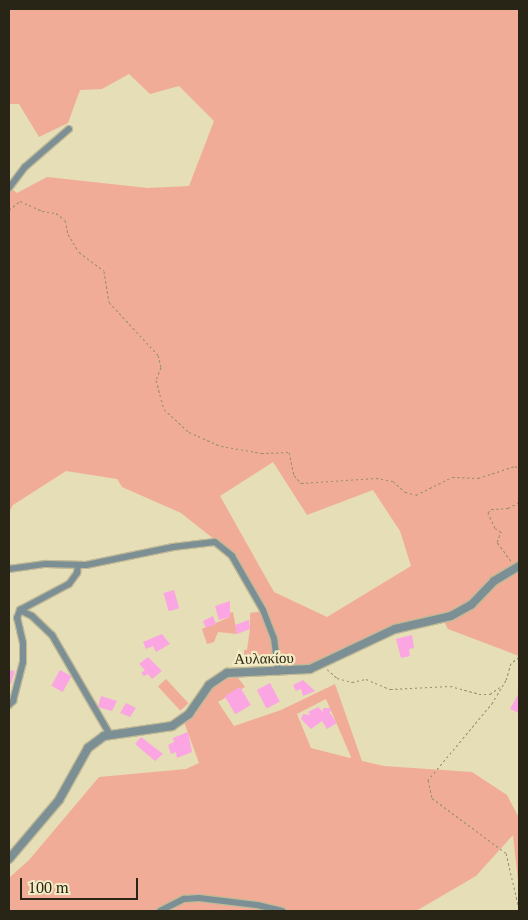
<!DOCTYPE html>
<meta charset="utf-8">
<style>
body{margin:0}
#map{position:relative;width:528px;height:920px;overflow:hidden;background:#e6deb6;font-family:"PT Serif",serif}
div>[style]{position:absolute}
.green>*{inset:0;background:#f1ac97;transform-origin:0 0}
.building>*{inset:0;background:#fba6e2;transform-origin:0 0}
.path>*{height:1px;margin-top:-0.5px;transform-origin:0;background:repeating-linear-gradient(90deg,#948e71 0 2.5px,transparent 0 5px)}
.roads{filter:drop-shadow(1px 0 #c0b996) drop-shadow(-1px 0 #c0b996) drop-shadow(0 1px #c0b996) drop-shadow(0 -1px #c0b996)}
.minor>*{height:6px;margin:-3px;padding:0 3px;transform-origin:3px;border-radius:3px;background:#7b8f95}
.tertiary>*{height:8px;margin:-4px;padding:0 4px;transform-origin:4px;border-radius:4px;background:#7b8f95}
span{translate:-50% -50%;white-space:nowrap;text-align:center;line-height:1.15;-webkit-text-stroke:4.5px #f3ebc3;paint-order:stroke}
.street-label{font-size:15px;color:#282516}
.frame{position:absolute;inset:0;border:10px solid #282516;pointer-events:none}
.scale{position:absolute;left:20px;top:878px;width:118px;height:22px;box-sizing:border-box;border:2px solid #282516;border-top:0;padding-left:6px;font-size:15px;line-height:18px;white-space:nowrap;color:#282516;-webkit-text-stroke:4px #f3ebc3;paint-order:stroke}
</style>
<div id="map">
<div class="green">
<div style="clip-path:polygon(evenodd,9px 9px,519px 9px,519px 656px,448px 629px,442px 618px,395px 628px,309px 669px,278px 672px,275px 663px,244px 663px,244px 650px,247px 650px,250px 629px,250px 613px,263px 611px,224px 547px,181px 513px,122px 487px,117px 479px,66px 471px,13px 505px,9px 512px,9px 187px,17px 193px,47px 177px,148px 188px,189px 186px,214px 121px,179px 86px,150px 94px,129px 74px,102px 89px,80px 90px,68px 123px,39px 137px,19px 104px,9px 104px,9px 9px,273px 462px,307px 515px,373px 490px,400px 531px,411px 566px,327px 617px,274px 592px,220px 496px,273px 462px)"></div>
<div style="clip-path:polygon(233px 612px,237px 634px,218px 632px,214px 642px,207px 644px,202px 629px,230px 617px,229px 613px)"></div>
<div style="clip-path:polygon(evenodd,233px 671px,245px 687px,218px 702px,234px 726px,281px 710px,335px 684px,362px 761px,384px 766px,472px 772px,507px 795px,519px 818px,519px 890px,513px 835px,476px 876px,416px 911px,9px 911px,9px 878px,29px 860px,99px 777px,186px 769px,199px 763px,183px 719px,204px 691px,233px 671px,326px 699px,351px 757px,350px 758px,311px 748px,297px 714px,326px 699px)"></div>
<div style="left:166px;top:679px;width:33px;height:11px;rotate:47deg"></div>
</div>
<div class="building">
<div style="left:174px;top:590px;width:19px;height:11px;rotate:74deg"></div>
<div style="clip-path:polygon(230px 601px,230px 617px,219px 620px,215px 606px)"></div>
<div style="clip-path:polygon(213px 616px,216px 624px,206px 628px,203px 621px)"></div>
<div style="clip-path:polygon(249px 620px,250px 629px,237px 634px,235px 625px)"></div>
<div style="clip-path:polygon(162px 634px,170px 644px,156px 652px,153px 646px,146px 649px,143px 642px)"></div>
<div style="clip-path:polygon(412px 635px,414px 648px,409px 649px,410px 656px,401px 658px,396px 639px)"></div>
<div style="clip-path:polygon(148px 657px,162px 671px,152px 679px,148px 674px,144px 676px,141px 673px,145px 670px,139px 664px)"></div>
<div style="clip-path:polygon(9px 670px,15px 671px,11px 684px,9px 684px)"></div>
<div style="left:60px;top:670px;width:13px;height:18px;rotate:29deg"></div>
<div style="clip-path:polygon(303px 680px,315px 691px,303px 696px,301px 689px,296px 691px,293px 685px)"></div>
<div style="left:270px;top:683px;width:21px;height:15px;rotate:62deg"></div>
<div style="left:240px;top:687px;width:21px;height:18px;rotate:59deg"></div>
<div style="clip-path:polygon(519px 693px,519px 713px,510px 709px)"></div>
<div style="clip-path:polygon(101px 696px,117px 701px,112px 711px,98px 707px)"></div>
<div style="clip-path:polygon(126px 703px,136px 708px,130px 717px,120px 713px)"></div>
<div style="clip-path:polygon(318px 707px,323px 712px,323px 708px,331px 708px,330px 713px,337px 723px,327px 729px,322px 721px,311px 729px,301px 719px,303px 714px,310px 715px,308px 712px)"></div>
<div style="clip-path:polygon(188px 732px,192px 752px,177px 758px,176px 752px,171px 754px,168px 745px,174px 742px,173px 738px)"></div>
<div style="clip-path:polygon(141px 737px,163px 754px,155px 761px,135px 744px)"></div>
</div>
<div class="path">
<div style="left:9px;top:210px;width:14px;rotate:-39deg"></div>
<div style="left:20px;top:201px;width:24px;rotate:24deg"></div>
<div style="left:42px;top:211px;width:14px;rotate:8deg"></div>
<div style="left:56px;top:213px;width:11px;rotate:38deg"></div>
<div style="left:65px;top:220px;width:14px;rotate:78deg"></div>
<div style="left:68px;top:234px;width:21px;rotate:59deg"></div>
<div style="left:79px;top:252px;width:31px;rotate:37deg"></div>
<div style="left:104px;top:271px;width:31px;rotate:81deg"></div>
<div style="left:109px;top:302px;width:72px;rotate:47.2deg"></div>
<div style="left:158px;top:355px;width:12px;rotate:76deg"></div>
<div style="left:161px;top:367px;width:14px;rotate:111deg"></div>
<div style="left:156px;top:380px;width:30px;rotate:75deg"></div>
<div style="left:164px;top:409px;width:34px;rotate:43deg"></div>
<div style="left:189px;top:432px;width:35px;rotate:24deg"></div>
<div style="left:221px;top:446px;width:41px;rotate:9.9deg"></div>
<div style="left:261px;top:453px;width:28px;rotate:-2deg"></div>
<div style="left:289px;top:452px;width:24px;rotate:78deg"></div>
<div style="left:294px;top:475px;width:11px;rotate:49deg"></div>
<div style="left:301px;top:483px;width:75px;rotate:-3.8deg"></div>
<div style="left:376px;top:478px;width:17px;rotate:10deg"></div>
<div style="left:393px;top:481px;width:16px;rotate:43deg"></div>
<div style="left:405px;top:492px;width:11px;rotate:15deg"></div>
<div style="left:416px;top:495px;width:40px;rotate:-26.6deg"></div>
<div style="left:452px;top:477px;width:26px;rotate:2deg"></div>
<div style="left:478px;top:478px;width:39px;rotate:-18deg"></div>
<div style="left:515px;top:466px;width:4px;rotate:27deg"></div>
<div style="left:511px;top:561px;width:24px;rotate:-126deg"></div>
<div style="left:497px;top:542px;width:11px;rotate:-68deg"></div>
<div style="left:501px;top:532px;width:7px;rotate:-146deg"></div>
<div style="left:495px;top:528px;width:17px;rotate:-115deg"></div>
<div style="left:488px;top:513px;width:5px;rotate:-53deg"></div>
<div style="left:491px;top:509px;width:17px;rotate:-3deg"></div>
<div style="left:508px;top:508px;width:13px;rotate:-29deg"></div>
<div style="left:519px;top:657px;width:10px;rotate:143deg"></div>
<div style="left:511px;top:663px;width:18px;rotate:106deg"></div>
<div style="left:506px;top:680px;width:26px;rotate:121deg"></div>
<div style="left:493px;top:702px;width:102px;rotate:129.8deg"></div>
<div style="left:428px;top:780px;width:18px;rotate:77deg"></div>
<div style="left:432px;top:798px;width:92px;rotate:36.6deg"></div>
<div style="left:506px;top:853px;width:57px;rotate:76.9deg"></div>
<div style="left:327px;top:669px;width:13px;rotate:42deg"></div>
<div style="left:337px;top:678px;width:16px;rotate:15deg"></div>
<div style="left:352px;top:682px;width:14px;rotate:-12deg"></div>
<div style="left:366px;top:679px;width:26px;rotate:23deg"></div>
<div style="left:390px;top:689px;width:60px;rotate:-2.9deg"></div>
<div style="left:450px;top:686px;width:30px;rotate:15deg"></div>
<div style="left:479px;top:694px;width:11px"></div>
<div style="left:490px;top:694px;width:12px;rotate:-35deg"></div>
</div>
<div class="roads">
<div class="minor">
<div style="left:9px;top:188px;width:26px;rotate:-53deg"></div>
<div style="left:25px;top:167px;width:58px;rotate:-40.8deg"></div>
<div style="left:9px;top:569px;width:37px;rotate:-8deg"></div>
<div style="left:46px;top:564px;width:40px;rotate:1.4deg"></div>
<div style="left:86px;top:565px;width:89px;rotate:-11.7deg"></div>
<div style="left:173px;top:547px;width:42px;rotate:-6.8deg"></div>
<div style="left:215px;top:542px;width:22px;rotate:39deg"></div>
<div style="left:232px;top:556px;width:62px;rotate:60.1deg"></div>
<div style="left:263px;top:610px;width:30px;rotate:69deg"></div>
<div style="left:274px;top:638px;width:34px;rotate:83deg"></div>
<div style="left:20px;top:610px;width:13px;rotate:27deg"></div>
<div style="left:32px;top:616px;width:28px;rotate:44deg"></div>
<div style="left:52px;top:635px;width:113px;rotate:59.8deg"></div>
<div style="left:9px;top:705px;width:6px;rotate:-45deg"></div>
<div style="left:13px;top:701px;width:40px;rotate:-75.6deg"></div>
<div style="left:23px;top:662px;width:19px;rotate:-90deg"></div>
<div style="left:23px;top:643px;width:26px;rotate:-103deg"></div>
<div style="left:17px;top:618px;width:9px;rotate:-69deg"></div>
<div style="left:20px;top:610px;width:55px;rotate:-28deg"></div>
<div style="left:69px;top:584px;width:14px;rotate:-54deg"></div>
<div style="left:77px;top:573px;width:8px;rotate:-83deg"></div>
<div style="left:160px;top:911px;width:27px;rotate:-27deg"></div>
<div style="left:184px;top:899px;width:15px;rotate:-4deg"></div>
<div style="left:199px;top:898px;width:58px;rotate:6.9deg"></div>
<div style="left:257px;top:905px;width:26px;rotate:13deg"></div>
</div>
<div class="tertiary">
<div style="left:9px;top:859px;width:77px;rotate:-49.7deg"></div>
<div style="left:59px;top:800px;width:60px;rotate:-60.9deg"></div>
<div style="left:88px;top:748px;width:20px;rotate:-37deg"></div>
<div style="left:104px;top:736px;width:69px;rotate:-8.4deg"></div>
<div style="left:172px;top:726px;width:21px;rotate:-35deg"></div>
<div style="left:189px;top:714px;width:35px;rotate:-55deg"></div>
<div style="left:209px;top:685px;width:22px;rotate:-34deg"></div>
<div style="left:227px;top:673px;width:83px;rotate:-2.8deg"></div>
<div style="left:310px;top:669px;width:94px;rotate:-25.2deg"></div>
<div style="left:395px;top:629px;width:57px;rotate:-13.1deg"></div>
<div style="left:451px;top:616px;width:23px;rotate:-29deg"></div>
<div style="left:471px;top:605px;width:33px;rotate:-46deg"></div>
<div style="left:494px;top:581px;width:29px;rotate:-31deg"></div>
</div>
</div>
<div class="street-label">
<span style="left:264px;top:658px;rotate:-1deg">Αυλακίου</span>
</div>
<div class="frame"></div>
<div class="scale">100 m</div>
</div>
